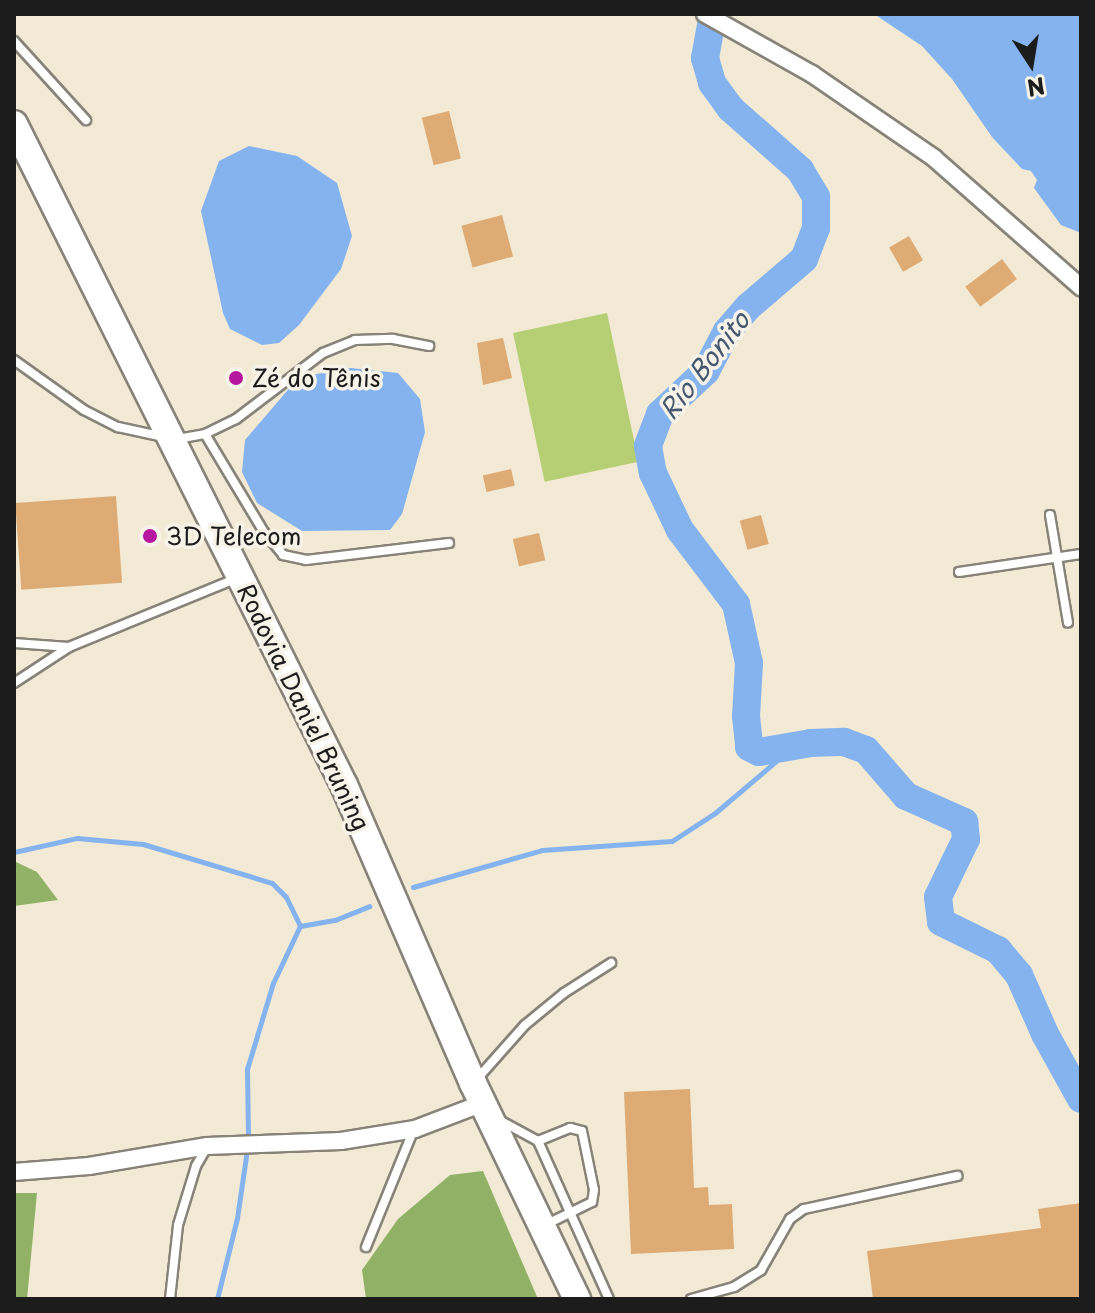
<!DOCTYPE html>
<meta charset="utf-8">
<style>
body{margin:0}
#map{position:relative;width:1095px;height:1313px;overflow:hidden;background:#f2ead5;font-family:"Playpen Sans",sans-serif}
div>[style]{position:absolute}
.green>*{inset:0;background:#b7cf74;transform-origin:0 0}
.forest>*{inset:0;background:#91b266}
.water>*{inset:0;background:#84b3ef}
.stream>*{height:5px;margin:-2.5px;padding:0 2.5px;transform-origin:2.5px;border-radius:2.5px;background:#84b3ef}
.river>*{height:28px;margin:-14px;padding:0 14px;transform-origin:14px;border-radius:14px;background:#84b3ef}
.building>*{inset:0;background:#deab75;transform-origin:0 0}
.roads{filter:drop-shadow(2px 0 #878378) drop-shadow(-2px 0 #878378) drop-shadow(0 2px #878378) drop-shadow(0 -2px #878378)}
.lane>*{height:8px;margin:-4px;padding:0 4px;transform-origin:4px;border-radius:4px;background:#fff}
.street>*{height:16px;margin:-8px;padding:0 8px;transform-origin:8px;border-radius:8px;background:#fff}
.primary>*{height:26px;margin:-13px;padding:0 13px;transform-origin:13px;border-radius:13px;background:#fff}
.dots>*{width:22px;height:22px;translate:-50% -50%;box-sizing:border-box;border:4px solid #f7f3e8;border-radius:50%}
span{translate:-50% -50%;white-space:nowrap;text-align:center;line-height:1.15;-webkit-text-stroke:7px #f7f3e8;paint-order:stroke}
.poi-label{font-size:24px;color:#1c1c1c}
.left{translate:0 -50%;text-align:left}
.street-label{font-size:24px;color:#1c1c1c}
.water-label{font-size:26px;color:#465870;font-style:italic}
.frame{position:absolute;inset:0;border:16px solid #1c1c1c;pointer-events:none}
.north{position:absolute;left:991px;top:24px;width:80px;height:80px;-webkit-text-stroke:6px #f7f3e8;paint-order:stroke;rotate:168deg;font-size:22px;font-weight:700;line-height:32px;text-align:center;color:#1c1c1c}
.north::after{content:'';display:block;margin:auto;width:28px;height:36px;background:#1c1c1c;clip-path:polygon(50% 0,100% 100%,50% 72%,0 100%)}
</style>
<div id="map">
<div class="green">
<div style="left:607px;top:313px;width:152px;height:96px;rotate:78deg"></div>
</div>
<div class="forest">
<div style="clip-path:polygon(14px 861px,37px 872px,58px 900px,14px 906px)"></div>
<div style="clip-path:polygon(483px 1171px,538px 1299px,366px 1299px,362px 1270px,398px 1219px,450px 1175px)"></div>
<div style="clip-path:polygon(14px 1193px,37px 1193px,27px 1299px,14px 1299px)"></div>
</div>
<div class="water">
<div style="clip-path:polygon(874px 14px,1081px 14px,1081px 233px,1061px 225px,1034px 188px,1037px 180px,1031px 171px,1022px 169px,992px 137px,952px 79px,922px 46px)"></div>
<div style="clip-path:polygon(249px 146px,297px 156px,337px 183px,352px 236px,341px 269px,299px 325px,279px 343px,262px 345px,230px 329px,223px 313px,201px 211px,219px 161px)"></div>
<div style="clip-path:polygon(351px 368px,398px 373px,420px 399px,425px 432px,402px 514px,390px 530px,302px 531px,257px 503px,242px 472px,245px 440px,299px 377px)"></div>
</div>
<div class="stream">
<div style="left:14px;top:852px;width:65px;rotate:-12.5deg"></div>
<div style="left:77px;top:838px;width:66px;rotate:5.2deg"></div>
<div style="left:143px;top:844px;width:135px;rotate:16.8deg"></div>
<div style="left:272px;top:883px;width:20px;rotate:45deg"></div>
<div style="left:286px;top:897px;width:32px;rotate:64deg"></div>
<div style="left:413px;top:887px;width:134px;rotate:-16deg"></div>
<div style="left:542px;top:850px;width:130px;rotate:-4deg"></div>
<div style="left:672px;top:841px;width:51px;rotate:-33.1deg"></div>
<div style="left:715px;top:813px;width:80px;rotate:-40.4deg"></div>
<div style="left:776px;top:761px;width:13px;rotate:-72deg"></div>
<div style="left:300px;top:926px;width:36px;rotate:-10deg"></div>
<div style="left:335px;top:920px;width:37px;rotate:-22deg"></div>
<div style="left:248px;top:1135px;width:66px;rotate:-90.9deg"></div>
<div style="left:247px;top:1069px;width:90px;rotate:-73.2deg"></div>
<div style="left:273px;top:983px;width:63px;rotate:-64.7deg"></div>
<div style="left:217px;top:1299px;width:83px;rotate:-76.1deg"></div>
<div style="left:237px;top:1218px;width:63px;rotate:-81.7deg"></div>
</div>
<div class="river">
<div style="left:713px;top:14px;width:45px;rotate:100.3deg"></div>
<div style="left:705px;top:58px;width:26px;rotate:74deg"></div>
<div style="left:712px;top:83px;width:31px;rotate:54deg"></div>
<div style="left:730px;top:108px;width:94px;rotate:41.5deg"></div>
<div style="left:800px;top:170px;width:31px;rotate:59deg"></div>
<div style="left:816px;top:197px;width:31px;rotate:90deg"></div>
<div style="left:816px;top:228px;width:33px;rotate:111deg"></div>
<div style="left:804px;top:259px;width:74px;rotate:139.4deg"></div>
<div style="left:748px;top:307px;width:32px;rotate:131deg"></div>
<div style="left:727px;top:331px;width:45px;rotate:117.7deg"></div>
<div style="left:706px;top:371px;width:63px;rotate:136.9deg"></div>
<div style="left:660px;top:414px;width:34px;rotate:111deg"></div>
<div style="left:648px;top:446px;width:27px;rotate:80deg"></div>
<div style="left:653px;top:473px;width:63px;rotate:64.7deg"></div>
<div style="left:680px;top:530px;width:93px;rotate:52.9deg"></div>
<div style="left:736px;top:604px;width:60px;rotate:77.6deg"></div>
<div style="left:749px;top:663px;width:53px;rotate:93.2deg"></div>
<div style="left:746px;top:716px;width:31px;rotate:84deg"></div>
<div style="left:749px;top:747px;width:11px;rotate:27deg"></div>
<div style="left:759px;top:752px;width:53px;rotate:-9.8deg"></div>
<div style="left:811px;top:743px;width:33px;rotate:-2deg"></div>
<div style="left:844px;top:742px;width:23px;rotate:20deg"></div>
<div style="left:866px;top:750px;width:61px;rotate:49deg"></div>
<div style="left:906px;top:796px;width:64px;rotate:24.1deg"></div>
<div style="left:964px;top:822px;width:17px;rotate:83deg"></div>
<div style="left:966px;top:839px;width:64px;rotate:115.8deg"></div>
<div style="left:938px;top:897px;width:25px;rotate:83deg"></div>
<div style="left:941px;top:922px;width:64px;rotate:26.2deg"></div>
<div style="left:998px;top:950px;width:33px;rotate:50deg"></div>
<div style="left:1019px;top:975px;width:64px;rotate:66.2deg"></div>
<div style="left:1045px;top:1034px;width:74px;rotate:61deg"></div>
</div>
<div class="building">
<div style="left:449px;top:111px;width:49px;height:28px;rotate:76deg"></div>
<div style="left:502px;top:215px;width:43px;height:42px;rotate:75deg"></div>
<div style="left:909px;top:236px;width:28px;height:23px;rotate:60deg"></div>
<div style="left:1002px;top:259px;width:25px;height:46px;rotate:53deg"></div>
<div style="clip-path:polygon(503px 338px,512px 378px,483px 385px,477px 343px)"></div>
<div style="left:511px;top:469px;width:17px;height:29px;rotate:77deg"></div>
<div style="left:116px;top:496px;width:87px;height:101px;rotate:86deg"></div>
<div style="left:761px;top:515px;width:30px;height:22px;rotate:75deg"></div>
<div style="left:539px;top:533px;width:28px;height:27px;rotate:77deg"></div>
<div style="clip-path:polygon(690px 1089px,694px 1188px,708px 1187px,709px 1205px,732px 1204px,734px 1249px,631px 1254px,624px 1092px)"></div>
<div style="clip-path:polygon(1081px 1203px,1081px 1299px,873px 1299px,867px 1251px,1041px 1228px,1038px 1209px)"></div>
</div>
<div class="roads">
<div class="lane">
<div style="left:14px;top:41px;width:107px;rotate:47.7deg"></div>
<div style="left:14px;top:360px;width:86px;rotate:35.5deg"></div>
<div style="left:84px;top:410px;width:38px;rotate:27deg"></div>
<div style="left:118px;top:427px;width:47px;rotate:12.3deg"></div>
<div style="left:205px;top:434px;width:34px;rotate:-26deg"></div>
<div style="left:236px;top:419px;width:109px;rotate:-37.2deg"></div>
<div style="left:323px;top:353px;width:35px;rotate:-22deg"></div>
<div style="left:355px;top:340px;width:38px;rotate:-2deg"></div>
<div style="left:393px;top:339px;width:37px;rotate:11deg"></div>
<div style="left:177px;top:439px;width:28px;rotate:-10deg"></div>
<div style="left:205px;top:434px;width:114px;rotate:59deg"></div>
<div style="left:264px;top:532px;width:30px;rotate:50deg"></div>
<div style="left:283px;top:555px;width:24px;rotate:12deg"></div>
<div style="left:306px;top:560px;width:144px;rotate:-6.8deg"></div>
<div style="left:1050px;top:515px;width:109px;rotate:80.5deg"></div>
<div style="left:959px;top:572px;width:123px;rotate:-8.4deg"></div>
<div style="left:14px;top:643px;width:55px;rotate:4.2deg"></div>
<div style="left:14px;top:683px;width:66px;rotate:-33.2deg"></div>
<div style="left:69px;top:647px;width:182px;rotate:-22.3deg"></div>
<div style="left:477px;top:1079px;width:72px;rotate:-48.4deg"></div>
<div style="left:525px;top:1025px;width:50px;rotate:-39.4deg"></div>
<div style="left:564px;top:993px;width:56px;rotate:-32.6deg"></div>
<div style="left:501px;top:1121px;width:42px;rotate:28.4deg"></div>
<div style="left:538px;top:1141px;width:173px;rotate:65.8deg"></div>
<div style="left:538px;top:1141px;width:35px;rotate:-22deg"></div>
<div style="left:570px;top:1128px;width:12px;rotate:14deg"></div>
<div style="left:582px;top:1131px;width:60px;rotate:78.5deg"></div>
<div style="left:594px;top:1190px;width:12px;rotate:99deg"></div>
<div style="left:592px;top:1202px;width:52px;rotate:153.9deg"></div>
<div style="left:366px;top:1247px;width:127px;rotate:-67.9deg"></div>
<div style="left:170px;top:1299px;width:74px;rotate:-83.8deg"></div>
<div style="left:178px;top:1225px;width:62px;rotate:-73deg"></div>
<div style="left:196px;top:1166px;width:22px;rotate:-60deg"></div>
<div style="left:691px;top:1299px;width:45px;rotate:-15.6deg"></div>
<div style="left:734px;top:1287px;width:32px;rotate:-32deg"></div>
<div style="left:761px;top:1270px;width:59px;rotate:-60.4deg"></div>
<div style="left:790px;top:1219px;width:17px;rotate:-36deg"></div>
<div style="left:804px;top:1209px;width:157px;rotate:-12.2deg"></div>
</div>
<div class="street">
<div style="left:705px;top:14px;width:123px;rotate:29.3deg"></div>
<div style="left:812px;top:74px;width:148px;rotate:34.5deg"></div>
<div style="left:934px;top:158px;width:196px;rotate:41.3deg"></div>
<div style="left:14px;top:1172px;width:75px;rotate:-4.6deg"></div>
<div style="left:89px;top:1166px;width:120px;rotate:-9.6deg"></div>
<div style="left:207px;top:1146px;width:134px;rotate:-2.1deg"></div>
<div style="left:341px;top:1141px;width:75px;rotate:-9.2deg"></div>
<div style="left:415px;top:1129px;width:73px;rotate:-20.9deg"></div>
</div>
<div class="primary">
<div style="left:14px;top:124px;width:739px;rotate:63.47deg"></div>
<div style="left:344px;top:785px;width:325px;rotate:66.6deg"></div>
<div style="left:473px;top:1083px;width:240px;rotate:64.3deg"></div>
</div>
</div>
<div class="dots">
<div style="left:236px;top:378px;background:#b5179e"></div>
<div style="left:150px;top:536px;background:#b5179e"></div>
</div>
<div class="poi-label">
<span class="left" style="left:252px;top:378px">Zé do Tênis</span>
<span class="left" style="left:166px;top:536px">3D Telecom</span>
</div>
<div class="street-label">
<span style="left:304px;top:707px;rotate:64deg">Rodovia Daniel Bruning</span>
</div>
<div class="water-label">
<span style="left:704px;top:365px;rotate:-52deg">Rio Bonito</span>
</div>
<div class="frame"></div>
<div class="north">N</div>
</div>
